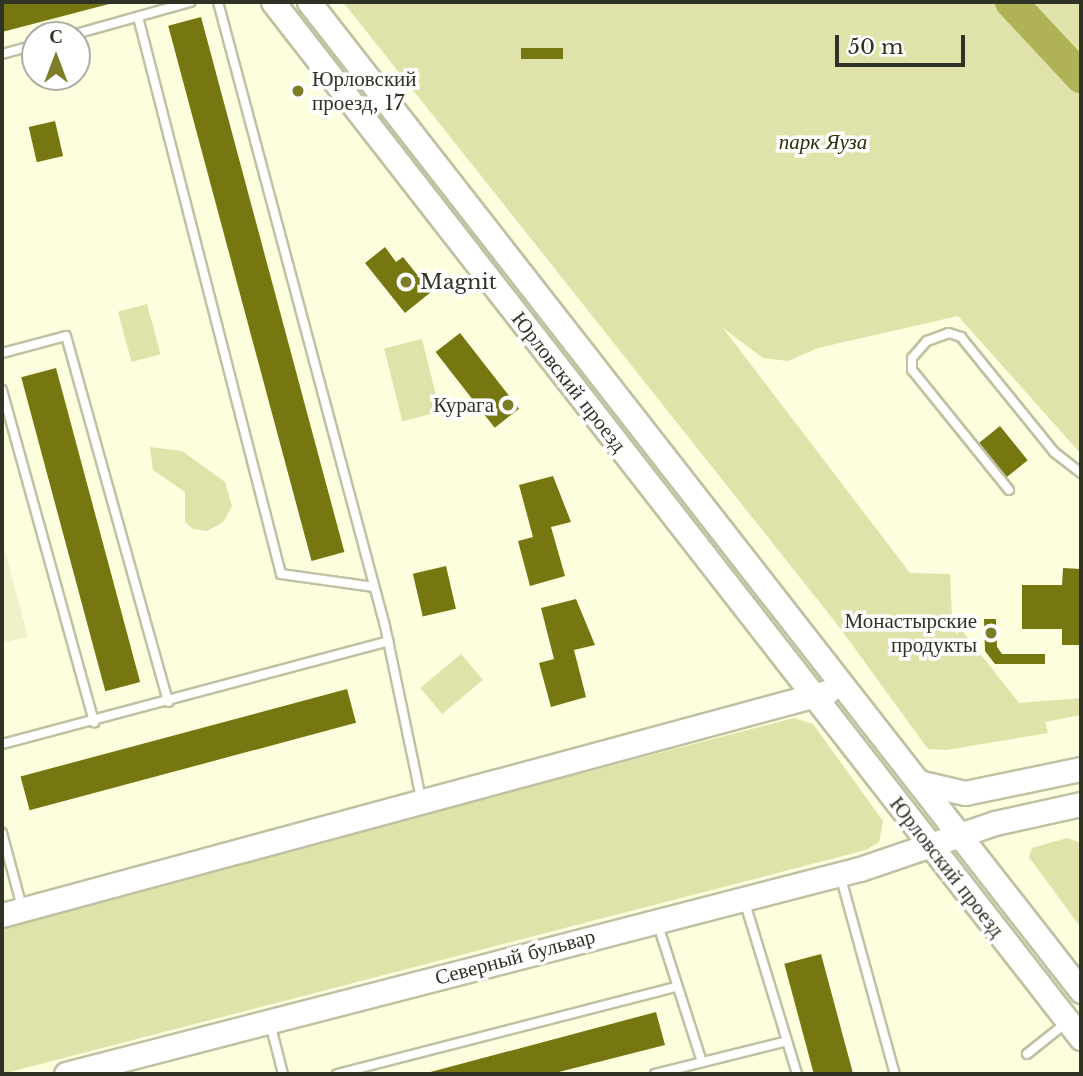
<!DOCTYPE html>
<meta charset="utf-8">
<style>
body{margin:0}
#map{position:relative;width:1083px;height:1076px;overflow:hidden;background:#fcfedd;font-family:"Libre Baskerville",serif}
div>[style]{position:absolute}
.built>*{inset:0;background:#eff1ca}
.green>*{inset:0;background:#dfe2a9;transform-origin:0 0}
.river>*{height:32px;margin:-16px;padding:0 16px;transform-origin:16px;border-radius:16px;background:#b0b257}
.building>*{inset:0;background:#767711;transform-origin:0 0}
.roads{filter:drop-shadow(2px 0 #c0c1a3) drop-shadow(-2px 0 #c0c1a3) drop-shadow(0 2px #c0c1a3) drop-shadow(0 -2px #c0c1a3)}
.lane>*{height:8px;margin:-4px;padding:0 4px;transform-origin:4px;border-radius:4px;background:#fff}
.secondary>*{height:23px;margin:-11.5px;padding:0 11.5px;transform-origin:11.5px;border-radius:11.5px;background:#fff}
.dots>*{width:19px;height:19px;translate:-50% -50%;box-sizing:border-box;border:4px solid #fff;border-radius:50%}
span{translate:-50% -50%;white-space:nowrap;text-align:center;line-height:1.15;-webkit-text-stroke:7px #fff;paint-order:stroke}
.poi-label{font-size:21px;color:#313226}
.left{translate:0 -50%;text-align:left}
.right{translate:-100% -50%;text-align:right}
.park-label{font-size:21px;color:#2e2e06;font-style:italic}
.street-label{font-size:21px;color:#313226}
.frame{position:absolute;inset:0;border:4px solid #313226;pointer-events:none}
.north{position:absolute;left:21px;top:21px;width:70px;height:70px;box-sizing:border-box;background:#fff;border:2px solid #adada8;border-radius:50%;rotate:0deg;font-size:19px;font-weight:700;line-height:28px;text-align:center;color:#313226}
.north::after{content:'';display:block;margin:auto;width:24px;height:32px;background:#7c7d26;clip-path:polygon(50% 0,100% 100%,50% 72%,0 100%)}
.scale{position:absolute;left:835px;top:35px;width:130px;height:32px;box-sizing:border-box;border:4px solid #313226;border-top:0;padding-left:9px;font-size:21px;line-height:24px;white-space:nowrap;color:#313226;-webkit-text-stroke:5px #fff;paint-order:stroke}
</style>
<div id="map">
<div class="built">
<div style="clip-path:polygon(2px 540px,28px 637px,2px 643px)"></div>
</div>
<div class="green">
<div style="clip-path:polygon(343px 2px,1081px 2px,1081px 454px,958px 316px,818px 348px,788px 361px,763px 358px,723px 328px,910px 573px,950px 574px,952px 618px,1019px 703px,1081px 698px,1081px 715px,1045px 722px,1048px 733px,946px 750px,928px 749px,840px 628px)"></div>
<div style="left:147px;top:304px;width:52px;height:30px;rotate:75deg"></div>
<div style="left:422px;top:339px;width:75px;height:39px;rotate:76deg"></div>
<div style="clip-path:polygon(150px 447px,182px 451px,225px 482px,232px 506px,223px 522px,207px 531px,193px 529px,185px 522px,185px 492px,153px 470px)"></div>
<div style="left:461px;top:654px;width:34px;height:53px;rotate:50deg"></div>
<div style="clip-path:polygon(794px 718px,813px 724px,883px 821px,879px 842px,866px 850px,2px 1074px,2px 923px)"></div>
<div style="clip-path:polygon(1067px 838px,1081px 843px,1081px 928px,1029px 857px,1032px 848px)"></div>
</div>
<div class="river">
<div style="left:1011px;top:2px;width:103px;rotate:47deg"></div>
</div>
<div class="building">
<div style="clip-path:polygon(2px 2px,113px 2px,113px 3px,2px 32px)"></div>
<div style="left:201px;top:17px;width:554px;height:34px;rotate:75deg"></div>
<div style="left:521px;top:48px;width:42px;height:11px"></div>
<div style="left:55px;top:121px;width:36px;height:27px;rotate:77deg"></div>
<div style="clip-path:polygon(385px 247px,396px 262px,403px 257px,431px 292px,405px 313px,365px 263px)"></div>
<div style="left:460px;top:333px;width:96px;height:31px;rotate:52deg"></div>
<div style="left:56px;top:368px;width:325px;height:36px;rotate:75deg"></div>
<div style="left:1000px;top:426px;width:44px;height:28px;rotate:51deg"></div>
<div style="clip-path:polygon(553px 476px,571px 522px,551px 527px,565px 576px,530px 586px,518px 541px,533px 537px,519px 485px)"></div>
<div style="left:446px;top:566px;width:44px;height:34px;rotate:77deg"></div>
<div style="clip-path:polygon(1063px 568px,1081px 569px,1081px 645px,1062px 645px,1062px 629px,1022px 629px,1022px 585px,1062px 585px)"></div>
<div style="clip-path:polygon(576px 599px,595px 645px,574px 650px,586px 697px,551px 707px,539px 663px,554px 659px,541px 608px)"></div>
<div style="clip-path:polygon(984px 619px,996px 619px,997px 647px,1002px 654px,1045px 654px,1045px 664px,995px 664px,985px 651px)"></div>
<div style="left:347px;top:689px;width:35px;height:338px;rotate:75deg"></div>
<div style="left:821px;top:954px;width:124px;height:38px;rotate:75deg"></div>
<div style="clip-path:polygon(656px 1012px,665px 1045px,551px 1074px,423px 1074px)"></div>
</div>
<div class="roads">
<div class="lane">
<div style="left:218px;top:2px;width:646px;rotate:75.02deg"></div>
<div style="left:385px;top:626px;width:176px;rotate:78.2deg"></div>
<div style="left:138px;top:17px;width:575px;rotate:75.6deg"></div>
<div style="left:281px;top:574px;width:94px;rotate:8deg"></div>
<div style="left:72px;top:35px;width:123px;rotate:-15.6deg"></div>
<div style="left:2px;top:54px;width:34px;rotate:-15deg"></div>
<div style="left:2px;top:353px;width:66px;rotate:-14.9deg"></div>
<div style="left:66px;top:336px;width:380px;rotate:74.4deg"></div>
<div style="left:2px;top:390px;width:345px;rotate:74.5deg"></div>
<div style="left:1009px;top:490px;width:154px;rotate:-128.9deg"></div>
<div style="left:912px;top:370px;width:12px;rotate:-90deg"></div>
<div style="left:912px;top:358px;width:23px;rotate:-49deg"></div>
<div style="left:927px;top:341px;width:23px;rotate:-20deg"></div>
<div style="left:949px;top:333px;width:13px;rotate:18deg"></div>
<div style="left:961px;top:337px;width:148px;rotate:51deg"></div>
<div style="left:1054px;top:452px;width:34px;rotate:38deg"></div>
<div style="left:2px;top:744px;width:400px;rotate:-14.9deg"></div>
<div style="left:2px;top:833px;width:77px;rotate:74.9deg"></div>
<div style="left:840px;top:875px;width:206px;rotate:74.6deg"></div>
<div style="left:744px;top:900px;width:147px;rotate:73deg"></div>
<div style="left:658px;top:925px;width:144px;rotate:72.2deg"></div>
<div style="left:270px;top:1023px;width:53px;rotate:75.7deg"></div>
<div style="left:1027px;top:1054px;width:50px;rotate:-38.5deg"></div>
<div style="left:337px;top:1074px;width:351px;rotate:-14.4deg"></div>
<div style="left:655px;top:1074px;width:136px;rotate:-14deg"></div>
<div style="left:787px;top:1041px;width:34px;rotate:73deg"></div>
</div>
<div class="secondary">
<div style="left:273px;top:2px;width:1314px;rotate:52.05deg"></div>
<div style="left:309px;top:2px;width:1255px;rotate:52.02deg"></div>
<div style="left:922px;top:783px;width:44px;rotate:13.1deg"></div>
<div style="left:965px;top:793px;width:118px;rotate:-11.7deg"></div>
<div style="left:2px;top:915px;width:855px;rotate:-15.13deg"></div>
<div style="left:66px;top:1074px;width:820px;rotate:-14.48deg"></div>
<div style="left:860px;top:869px;width:143px;rotate:-18.8deg"></div>
<div style="left:995px;top:823px;width:88px;rotate:-12.5deg"></div>
</div>
</div>
<div class="dots">
<div style="left:298px;top:91px;background:#7c7d26"></div>
<div style="left:406px;top:282px;background:#7c7d26"></div>
<div style="left:508px;top:405px;background:#7c7d26"></div>
<div style="left:991px;top:633px;background:#7c7d26"></div>
</div>
<div class="poi-label">
<span class="left" style="left:312px;top:91px">Юрловский<br>проезд, 17</span>
<span class="left" style="left:420px;top:282px">Magnit</span>
<span class="right" style="left:494px;top:405px">Курага</span>
<span class="right" style="left:977px;top:633px">Монастырские<br>продукты</span>
</div>
<div class="park-label">
<span style="left:823px;top:142px">парк Яуза</span>
</div>
<div class="street-label">
<span style="left:569px;top:382px;rotate:52deg">Юрловский проезд</span>
<span style="left:947px;top:867px;rotate:52deg">Юрловский проезд</span>
<span style="left:515px;top:957px;rotate:-15deg">Северный бульвар</span>
</div>
<div class="frame"></div>
<div class="north">С</div>
<div class="scale">50 m</div>
</div>
